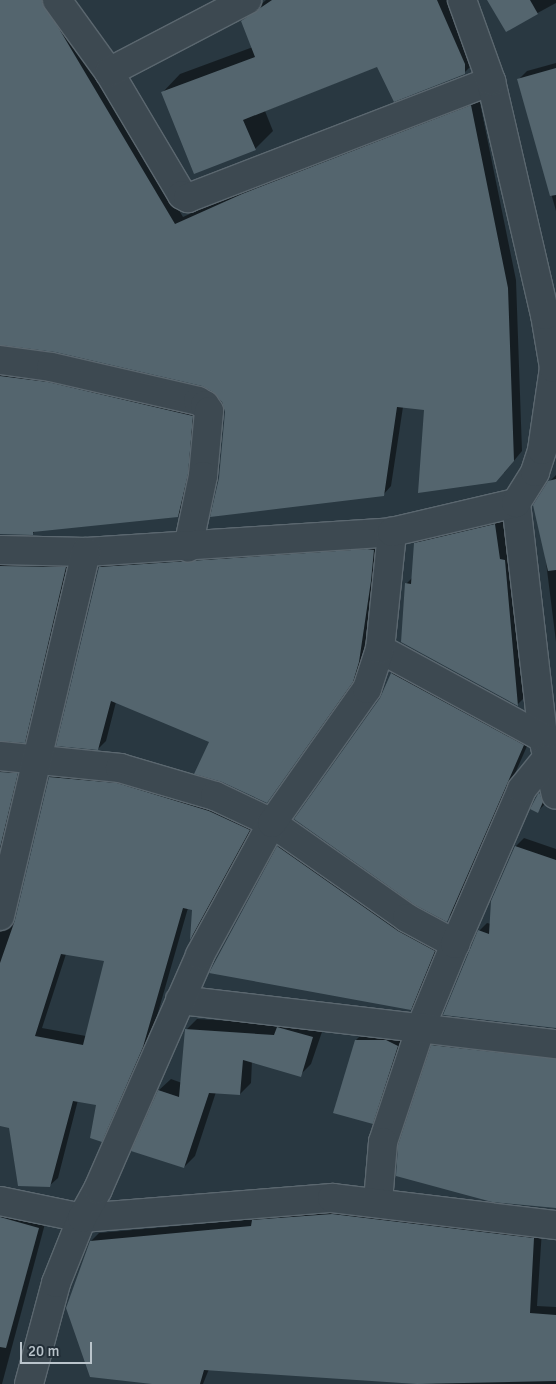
<!DOCTYPE html>
<style>
body{margin:0}
#map{position:relative;width:556px;height:1384px;overflow:hidden;background:#293841;font-family:Signika,sans-serif}
div>[style]{position:absolute}
.shadow>*{inset:0;background:#0007}
.building>*{inset:0;background:#54656e}
.roads{filter:drop-shadow(1px 0 #5b676f) drop-shadow(-1px 0 #5b676f) drop-shadow(0 1px #5b676f) drop-shadow(0 -1px #5b676f)}
.minor>*{height:28px;margin:-14px;padding:0 14px;transform-origin:14px;border-radius:14px;background:#3d4951}
span{translate:-50% -50%;white-space:nowrap;text-align:center;line-height:1.15;-webkit-text-stroke:4px #222e37;paint-order:stroke}
.scale{position:absolute;left:20px;top:1342px;width:72px;height:22px;box-sizing:border-box;border:2px solid #bac4cb;border-top:0;padding-left:6px;font-size:15px;line-height:18px;white-space:nowrap;color:#bac4cb;-webkit-text-stroke:4px #222e37;paint-order:stroke}
</style>
<div id="map">
<div class="shadow">
<div style="clip-path:polygon(0 0,52px 0,74px 32px,183px 217px,251px 186px,479px 98px,516px 280px,522px 451px,504px 473px,425px 409px,403px 407px,391px 486px,383px 495px,226px 412px,219px 395px,202px 385px,0 335px)"></div>
<div style="clip-path:polygon(266px 0,461px 0,482px 55px,464px 73px,378px 66px,265px 111px,273px 131px,255px 149px,162px 93px,180px 74px,253px 47px,242px 21px)"></div>
<div style="clip-path:polygon(489px 0,556px 0,556px 3px,506px 30px)"></div>
<div style="clip-path:polygon(556px 63px,556px 211px,519px 79px,527px 71px)"></div>
<div style="clip-path:polygon(0 365px,200px 408px,186px 508px,178px 516px,35px 531px,32px 534px,0 533px)"></div>
<div style="clip-path:polygon(556px 475px,556px 642px,544px 546px,549px 482px)"></div>
<div style="clip-path:polygon(503px 517px,507px 551px,512px 552px,525px 697px,517px 705px,406px 584px,412px 578px,415px 544px,423px 535px)"></div>
<div style="clip-path:polygon(382px 542px,367px 653px,361px 672px,267px 802px,211px 742px,116px 702px,106px 741px,98px 749px,100px 567px,108px 559px)"></div>
<div style="clip-path:polygon(0 555px,74px 560px,33px 733px,24px 742px,0 741px)"></div>
<div style="clip-path:polygon(400px 665px,531px 737px,455px 911px,447px 919px,381px 699px,392px 674px)"></div>
<div style="clip-path:polygon(0 761px,25px 766px,0 879px)"></div>
<div style="clip-path:polygon(evenodd,58px 769px,126px 776px,257px 822px,192px 937px,194px 909px,188px 908px,151px 1037px,109px 1132px,101px 1140px,97px 1104px,78px 1100px,58px 1178px,49px 1186px,10px 1127px,0 1124px,0 919px,4px 923px,16px 921px,50px 777px,58px 769px,66px 954px,106px 959px,86px 1036px,42px 1028px,66px 954px)"></div>
<div style="clip-path:polygon(548px 786px,546px 803px,538px 811px,532px 809px)"></div>
<div style="clip-path:polygon(524px 838px,556px 849px,556px 1027px,479px 931px,487px 923px,491px 924px,516px 846px)"></div>
<div style="clip-path:polygon(286px 839px,442px 943px,419px 1001px,411px 1009px,211px 972px,278px 847px)"></div>
<div style="clip-path:polygon(197px 1019px,324px 1026px,311px 1064px,300px 1075px,252px 1061px,251px 1083px,240px 1094px,216px 1092px,195px 1156px,184px 1167px,133px 1151px,159px 1090px,171px 1079px,182px 1083px,186px 1030px)"></div>
<div style="clip-path:polygon(364px 1032px,406px 1038px,380px 1114px,372px 1122px,356px 1040px)"></div>
<div style="clip-path:polygon(441px 1038px,556px 1051px,556px 1140px,433px 1046px)"></div>
<div style="clip-path:polygon(341px 1206px,542px 1230px,537px 1306px,556px 1307px,556px 1384px,435px 1384px,209px 1369px,203px 1384px,164px 1384px,91px 1241px,99px 1233px,256px 1219px,262px 1212px)"></div>
<div style="clip-path:polygon(0 1207px,46px 1220px,2px 1384px,0 1384px)"></div>
</div>
<div class="building">
<div style="clip-path:polygon(0 0,42px 0,175px 224px,242px 194px,471px 105px,508px 288px,514px 461px,496px 482px,418px 493px,424px 410px,397px 407px,384px 496px,210px 517px,219px 478px,225px 412px,222px 402px,213px 392px,202px 386px,55px 352px,0 345px)"></div>
<div style="clip-path:polygon(272px 0,437px 0,465px 64px,465px 74px,394px 102px,377px 67px,243px 120px,256px 150px,194px 174px,161px 92px,255px 57px,241px 21px)"></div>
<div style="clip-path:polygon(487px 0,530px 0,538px 14px,506px 32px)"></div>
<div style="clip-path:polygon(556px 68px,556px 195px,550px 196px,517px 79px)"></div>
<div style="clip-path:polygon(0 376px,48px 382px,193px 416px,188px 474px,178px 517px,33px 532px,33px 535px,0 534px)"></div>
<div style="clip-path:polygon(556px 479px,556px 570px,548px 571px,533px 505px,548px 481px)"></div>
<div style="clip-path:polygon(495px 524px,500px 559px,505px 560px,518px 706px,401px 642px,405px 583px,411px 584px,414px 543px)"></div>
<div style="clip-path:polygon(367px 549px,374px 550px,371px 581px,359px 662px,353px 682px,267px 803px,222px 782px,194px 774px,209px 742px,111px 701px,98px 750px,56px 746px,99px 567px)"></div>
<div style="clip-path:polygon(0 566px,66px 567px,25px 743px,0 741px)"></div>
<div style="clip-path:polygon(391px 673px,524px 745px,447px 922px,415px 905px,294px 819px,380px 698px)"></div>
<div style="clip-path:polygon(0 772px,18px 773px,0 848px)"></div>
<div style="clip-path:polygon(evenodd,49px 777px,117px 783px,209px 811px,250px 830px,190px 940px,192px 910px,183px 908px,143px 1047px,102px 1142px,90px 1138px,96px 1105px,73px 1101px,50px 1187px,18px 1186px,9px 1128px,0 1126px,0 963px,15px 920px,49px 777px,61px 954px,104px 961px,83px 1045px,35px 1036px,61px 954px)"></div>
<div style="clip-path:polygon(539px 792px,543px 802px,538px 813px,530px 809px)"></div>
<div style="clip-path:polygon(277px 846px,398px 931px,435px 951px,411px 1010px,209px 973px)"></div>
<div style="clip-path:polygon(515px 846px,556px 860px,556px 1028px,443px 1015px,478px 930px,489px 934px,491px 901px)"></div>
<div style="clip-path:polygon(277px 1027px,313px 1037px,301px 1077px,243px 1060px,240px 1095px,209px 1093px,184px 1168px,131px 1151px,158px 1090px,179px 1097px,185px 1029px,274px 1035px)"></div>
<div style="clip-path:polygon(355px 1040px,386px 1040px,398px 1046px,373px 1124px,333px 1113px)"></div>
<div style="clip-path:polygon(431px 1045px,556px 1059px,556px 1208px,492px 1202px,396px 1176px,398px 1145px)"></div>
<div style="clip-path:polygon(332px 1214px,534px 1238px,530px 1313px,556px 1315px,556px 1381px,417px 1384px,204px 1370px,200px 1384px,152px 1384px,90px 1377px,66px 1308px,90px 1241px,251px 1226px,252px 1220px)"></div>
<div style="clip-path:polygon(0 1217px,39px 1228px,6px 1348px,0 1347px)"></div>
</div>
<div class="roads">
<div class="minor">
<div style="left:57px;top:0;width:89px;rotate:54.2deg"></div>
<div style="left:109px;top:72px;width:143px;rotate:59.3deg"></div>
<div style="left:182px;top:195px;width:7px;rotate:27deg"></div>
<div style="left:188px;top:198px;width:325px;rotate:-21.1deg"></div>
<div style="left:109px;top:72px;width:156px;rotate:-27.6deg"></div>
<div style="left:0;top:360px;width:51px;rotate:7.8deg"></div>
<div style="left:51px;top:367px;width:151px;rotate:13deg"></div>
<div style="left:198px;top:401px;width:8px;rotate:30deg"></div>
<div style="left:205px;top:405px;width:7px;rotate:56deg"></div>
<div style="left:209px;top:411px;width:65px;rotate:95.3deg"></div>
<div style="left:203px;top:476px;width:73px;rotate:101.9deg"></div>
<div style="left:516px;top:503px;width:237px;rotate:83.4deg"></div>
<div style="left:543px;top:738px;width:58px;rotate:77.2deg"></div>
<div style="left:0;top:550px;width:86px;rotate:1.3deg"></div>
<div style="left:86px;top:552px;width:307px;rotate:-3.7deg"></div>
<div style="left:380px;top:649px;width:186px;rotate:28.6deg"></div>
<div style="left:0;top:756px;width:121px;rotate:5.7deg"></div>
<div style="left:120px;top:768px;width:99px;rotate:16.4deg"></div>
<div style="left:215px;top:796px;width:63px;rotate:25.3deg"></div>
<div style="left:272px;top:823px;width:165px;rotate:35.1deg"></div>
<div style="left:407px;top:918px;width:55px;rotate:28.4deg"></div>
<div style="left:455px;top:944px;width:90px;rotate:112.3deg"></div>
<div style="left:421px;top:1027px;width:121px;rotate:108.3deg"></div>
<div style="left:383px;top:1142px;width:60px;rotate:94.8deg"></div>
<div style="left:0;top:916px;width:374px;rotate:-76.7deg"></div>
<div style="left:455px;top:944px;width:169px;rotate:-66.6deg"></div>
<div style="left:522px;top:789px;width:38px;rotate:-51deg"></div>
<div style="left:180px;top:1000px;width:379px;rotate:6.7deg"></div>
<div style="left:0;top:1201px;width:84px;rotate:11.7deg"></div>
<div style="left:82px;top:1218px;width:251px;rotate:-4.6deg"></div>
<div style="left:332px;top:1198px;width:226px;rotate:6.9deg"></div>
<div style="left:29px;top:1384px;width:105px;rotate:-75deg"></div>
<div style="left:56px;top:1283px;width:70px;rotate:-68.2deg"></div>
<div style="left:82px;top:1218px;width:33px;rotate:-61deg"></div>
<div style="left:98px;top:1189px;width:255px;rotate:-66.4deg"></div>
<div style="left:200px;top:955px;width:150px;rotate:-61.4deg"></div>
<div style="left:272px;top:823px;width:164px;rotate:-54.7deg"></div>
<div style="left:367px;top:689px;width:42px;rotate:-72deg"></div>
<div style="left:380px;top:649px;width:118px;rotate:-84.1deg"></div>
<div style="left:392px;top:532px;width:127px;rotate:-13.2deg"></div>
<div style="left:516px;top:503px;width:36px;rotate:-58deg"></div>
<div style="left:535px;top:472px;width:23px;rotate:-72deg"></div>
<div style="left:542px;top:450px;width:83px;rotate:-81.7deg"></div>
<div style="left:554px;top:368px;width:54px;rotate:-99.6deg"></div>
<div style="left:545px;top:315px;width:240px;rotate:-103deg"></div>
<div style="left:491px;top:81px;width:86px;rotate:-109.7deg"></div>
</div>
</div>
<div class="scale">20 m</div>
</div>
